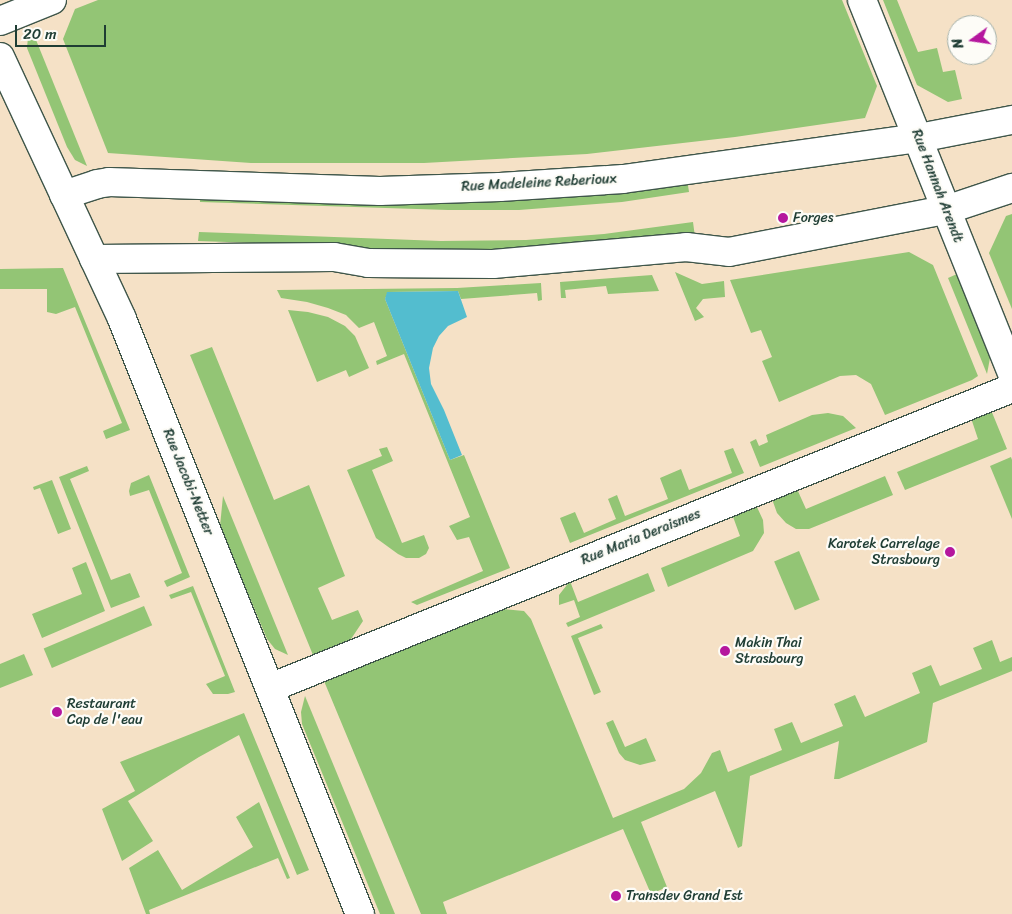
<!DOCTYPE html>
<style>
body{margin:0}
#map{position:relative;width:1012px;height:914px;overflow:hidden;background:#f5e1c6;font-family:Sriracha,sans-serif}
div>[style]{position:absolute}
.green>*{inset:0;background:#93c575;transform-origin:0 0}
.water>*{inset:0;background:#53bdcf}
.roads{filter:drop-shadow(1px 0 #3f564a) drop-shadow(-1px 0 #3f564a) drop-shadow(0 1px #3f564a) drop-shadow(0 -1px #3f564a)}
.street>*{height:28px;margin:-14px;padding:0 14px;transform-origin:14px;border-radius:14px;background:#fff}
.dots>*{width:14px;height:14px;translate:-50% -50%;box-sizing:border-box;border:2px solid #fdfcf7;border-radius:50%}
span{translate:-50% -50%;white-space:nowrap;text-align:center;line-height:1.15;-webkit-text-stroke:4.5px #fdfcf7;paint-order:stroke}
.street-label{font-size:14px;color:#1f3d34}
.poi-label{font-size:14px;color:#1f3d34}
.left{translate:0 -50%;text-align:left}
.right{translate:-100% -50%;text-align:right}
.north{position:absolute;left:947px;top:15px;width:50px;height:50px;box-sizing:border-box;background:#fdfcf7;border:1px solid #a4b0a9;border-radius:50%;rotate:256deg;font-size:14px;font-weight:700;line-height:20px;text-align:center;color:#1f3d34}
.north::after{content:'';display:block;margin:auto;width:18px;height:22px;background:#b5179e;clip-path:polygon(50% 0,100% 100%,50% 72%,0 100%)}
.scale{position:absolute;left:15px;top:25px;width:91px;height:22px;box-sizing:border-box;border:2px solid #1f3d34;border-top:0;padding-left:6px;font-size:15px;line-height:18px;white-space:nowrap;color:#1f3d34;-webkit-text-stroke:4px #fdfcf7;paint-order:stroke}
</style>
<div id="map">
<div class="green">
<div style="clip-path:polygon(98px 0,842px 0,877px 86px,865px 118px,735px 137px,587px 154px,424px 163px,251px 163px,108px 153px,63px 39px,75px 9px)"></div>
<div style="clip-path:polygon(883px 0,897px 0,918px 52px,937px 48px,943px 72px,955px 70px,962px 99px,948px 102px,917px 85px)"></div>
<div style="clip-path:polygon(32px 30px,87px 166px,75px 160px,67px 147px,27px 48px,28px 37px)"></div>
<div style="clip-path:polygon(687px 179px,689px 192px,622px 202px,519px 210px,448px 210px,200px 202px,200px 194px)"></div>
<div style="clip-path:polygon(1012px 214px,1012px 309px,989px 253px,1006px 216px)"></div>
<div style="clip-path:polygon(693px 222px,695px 237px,540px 252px,371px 250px,350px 246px,198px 241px,199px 232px,441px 241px,526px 240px,604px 234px)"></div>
<div style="clip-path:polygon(909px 252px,933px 265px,978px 376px,972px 380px,885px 415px,871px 384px,856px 375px,840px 376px,779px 402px,762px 361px,772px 357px,761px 330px,751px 333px,730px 280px)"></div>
<div style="clip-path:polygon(63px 268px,130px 430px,106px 439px,103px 431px,122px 423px,75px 307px,56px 314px,47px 312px,47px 289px,0 289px,0 269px)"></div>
<div style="clip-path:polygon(675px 272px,702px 284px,724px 281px,725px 297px,703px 299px,696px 308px,704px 317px,695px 321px)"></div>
<div style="clip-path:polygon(957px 274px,990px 358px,987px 374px,948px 278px)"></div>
<div style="clip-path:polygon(652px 275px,659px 291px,608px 294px,606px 286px,565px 290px,566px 298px,561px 298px,560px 282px)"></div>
<div style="clip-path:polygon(541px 283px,542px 300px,538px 301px,537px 293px,461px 299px,458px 291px,388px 292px,385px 299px,450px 460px,464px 455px,510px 568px,417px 605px,411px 602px,483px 571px,469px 537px,457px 540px,449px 526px,470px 517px,404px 354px,377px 365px,376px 361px,387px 356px,374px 322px,359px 328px,346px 315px,328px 308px,307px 302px,281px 298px,277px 290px,457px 288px)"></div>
<div style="clip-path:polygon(288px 310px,308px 312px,328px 317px,345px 326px,355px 336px,369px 368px,349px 377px,346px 370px,317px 382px)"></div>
<div style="clip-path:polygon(212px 347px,274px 500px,309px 485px,345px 576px,318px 588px,332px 620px,358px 610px,363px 621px,351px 639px,313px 655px,190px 355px)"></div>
<div style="clip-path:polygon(991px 410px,1007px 449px,905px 490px,897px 472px,978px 439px,971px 418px)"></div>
<div style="clip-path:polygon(828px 413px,843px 416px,856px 428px,760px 467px,750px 442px,756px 439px,759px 446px,768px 442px,766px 435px,812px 415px)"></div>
<div style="clip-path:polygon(387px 447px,393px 461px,372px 470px,402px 543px,424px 535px,429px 548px,426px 554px,419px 558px,406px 558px,398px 554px,376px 538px,347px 470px,382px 456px,379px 449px)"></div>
<div style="clip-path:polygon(733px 448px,744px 473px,570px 543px,560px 518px,575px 512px,584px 533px,616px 519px,608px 499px,617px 495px,625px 516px,668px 499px,660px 478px,681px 469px,689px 490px,732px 473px,724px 451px)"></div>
<div style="clip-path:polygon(1011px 457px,1012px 460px,1012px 519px,990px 466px)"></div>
<div style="clip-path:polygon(87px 466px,89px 471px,70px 479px,111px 580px,130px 573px,140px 597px,111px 608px,59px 477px)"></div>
<div style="clip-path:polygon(149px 475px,190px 577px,167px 587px,164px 581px,182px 573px,149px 490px,130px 496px,129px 491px,131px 483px)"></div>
<div style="clip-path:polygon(885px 476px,893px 495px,809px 529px,796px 529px,786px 523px,777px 513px,772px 499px,797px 489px,806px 509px)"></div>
<div style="clip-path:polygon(52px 480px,71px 529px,58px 534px,40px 488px,34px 490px,33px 487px)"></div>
<div style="clip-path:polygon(223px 496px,288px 655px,275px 649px,267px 639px,220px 526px)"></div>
<div style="clip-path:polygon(756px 505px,763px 520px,764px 533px,753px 551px,668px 587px,661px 568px,740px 536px,732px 514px)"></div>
<div style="left:799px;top:551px;width:53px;height:27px;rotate:67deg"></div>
<div style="clip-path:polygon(86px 562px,105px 611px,42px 638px,32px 614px,82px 594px,72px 568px)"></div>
<div style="clip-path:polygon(648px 573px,655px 591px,568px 627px,566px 623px,580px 617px,574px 600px,559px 605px,559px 595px,570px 581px,578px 602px)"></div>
<div style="clip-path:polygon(193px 586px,235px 692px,228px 694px,213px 694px,206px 684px,225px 676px,191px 592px,171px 599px,169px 595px)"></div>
<div style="left:144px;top:606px;width:21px;height:109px;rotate:67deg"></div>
<div style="clip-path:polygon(503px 609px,524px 611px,531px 619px,613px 818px,684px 789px,701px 773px,712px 753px,720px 750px,728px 772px,782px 750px,774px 729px,792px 722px,801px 743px,843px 726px,834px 704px,855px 695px,865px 717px,920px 693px,912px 673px,931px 665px,940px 686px,982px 669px,973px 648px,992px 640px,1000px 662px,1012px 657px,1012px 671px,933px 703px,927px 742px,839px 779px,834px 779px,839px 741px,750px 776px,742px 846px,738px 848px,715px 791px,641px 822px,667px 887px,651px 894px,623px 829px,443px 902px,447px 914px,421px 914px,324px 681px)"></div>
<div style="clip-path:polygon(601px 624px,603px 628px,578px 638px,601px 692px,594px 695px,571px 636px)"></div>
<div style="clip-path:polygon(24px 654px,33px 675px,0 688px,0 664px)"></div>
<div style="clip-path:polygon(305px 696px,395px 914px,380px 914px,302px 724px,301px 712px)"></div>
<div style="clip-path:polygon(244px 713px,309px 870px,297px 875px,239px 735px,199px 757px,128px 801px,153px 841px,122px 861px,102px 809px,135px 791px,120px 762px)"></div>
<div style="clip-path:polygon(613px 720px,625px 747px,646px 738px,656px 761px,640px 765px,625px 760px,619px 753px,606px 723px)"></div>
<div style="clip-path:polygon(259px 802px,290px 878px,287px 879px,278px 858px,149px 910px,150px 914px,146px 914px,129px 868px,158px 850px,182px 890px,253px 847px,236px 817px)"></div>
</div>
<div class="water">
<div style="clip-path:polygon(458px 291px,467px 317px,448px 326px,439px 336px,433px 348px,429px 368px,431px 384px,444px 410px,462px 455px,450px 460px,385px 299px,387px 292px)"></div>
</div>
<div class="roads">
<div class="street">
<div style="left:862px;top:0;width:402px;rotate:68.1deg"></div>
<div style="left:0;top:21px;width:56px;rotate:-22deg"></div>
<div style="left:0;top:57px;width:289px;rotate:65deg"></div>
<div style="left:122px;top:319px;width:641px;rotate:68.2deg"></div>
<div style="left:64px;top:195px;width:35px;rotate:-18deg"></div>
<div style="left:97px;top:184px;width:12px;rotate:-9deg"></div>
<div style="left:109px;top:182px;width:271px;rotate:1.9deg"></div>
<div style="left:380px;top:191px;width:120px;rotate:-1.9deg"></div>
<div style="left:500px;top:187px;width:123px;rotate:-3.7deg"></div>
<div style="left:623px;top:179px;width:299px;rotate:-7.9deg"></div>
<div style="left:919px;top:138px;width:95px;rotate:-11deg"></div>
<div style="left:94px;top:259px;width:240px;rotate:-0.5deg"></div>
<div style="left:334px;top:257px;width:35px;rotate:10deg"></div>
<div style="left:368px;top:263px;width:125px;rotate:0.5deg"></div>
<div style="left:493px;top:264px;width:194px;rotate:-5deg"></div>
<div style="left:686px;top:247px;width:43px;rotate:6.6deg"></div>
<div style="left:729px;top:252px;width:221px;rotate:-11deg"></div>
<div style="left:946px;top:210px;width:70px;rotate:-18.4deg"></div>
<div style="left:270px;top:688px;width:800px;rotate:-22.01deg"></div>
</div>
</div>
<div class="dots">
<div style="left:783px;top:218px;background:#b5179e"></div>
<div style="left:950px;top:552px;background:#b5179e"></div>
<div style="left:725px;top:651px;background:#b5179e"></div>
<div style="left:57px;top:712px;background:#b5179e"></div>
<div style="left:616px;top:896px;background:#b5179e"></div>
</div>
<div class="street-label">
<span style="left:539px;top:183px;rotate:-3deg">Rue Madeleine Reberioux</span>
<span style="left:937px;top:186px;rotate:69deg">Rue Hannah Arendt</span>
<span style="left:188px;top:482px;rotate:68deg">Rue Jacobi-Netter</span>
<span style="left:641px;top:537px;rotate:-22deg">Rue Maria Deraismes</span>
</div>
<div class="poi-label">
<span class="left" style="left:793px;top:218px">Forges</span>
<span class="right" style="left:940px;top:552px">Karotek Carrelage<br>Strasbourg</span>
<span class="left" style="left:735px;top:651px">Makin Thai<br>Strasbourg</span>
<span class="left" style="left:67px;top:712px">Restaurant<br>Cap de l'eau</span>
<span class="left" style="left:626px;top:896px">Transdev Grand Est</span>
</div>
<div class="north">N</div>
<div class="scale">20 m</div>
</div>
